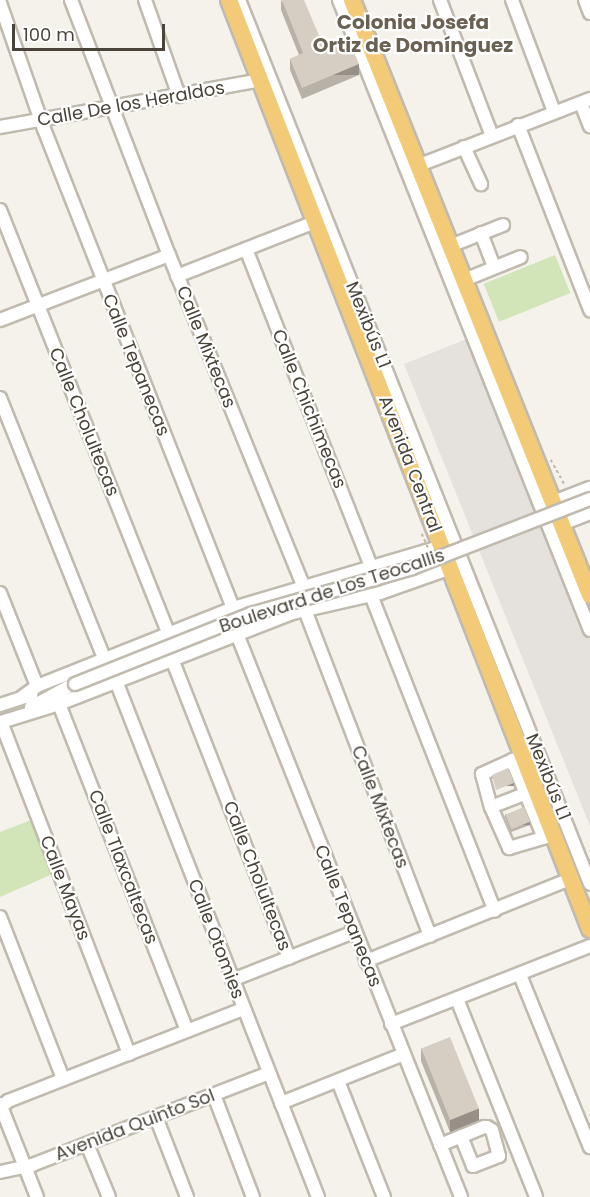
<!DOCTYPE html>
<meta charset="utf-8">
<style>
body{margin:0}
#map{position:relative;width:590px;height:1197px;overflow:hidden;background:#f5f2ec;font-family:Poppins,sans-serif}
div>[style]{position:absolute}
.industrial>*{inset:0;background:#e5e1dd}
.green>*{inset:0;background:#d1e5b8;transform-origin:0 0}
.path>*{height:1.5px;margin-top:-0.75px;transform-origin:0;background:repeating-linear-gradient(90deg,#c0b6a1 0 3px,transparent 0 6px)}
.roads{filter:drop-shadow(2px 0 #c0baaf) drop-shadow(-2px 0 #c0baaf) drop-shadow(0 2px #c0baaf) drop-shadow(0 -2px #c0baaf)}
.minor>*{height:12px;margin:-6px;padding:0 6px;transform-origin:6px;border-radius:6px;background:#fff}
.highway>*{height:16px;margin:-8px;padding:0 8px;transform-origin:8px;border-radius:8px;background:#f3cb78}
.path-bridge>*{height:1.5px;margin-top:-0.75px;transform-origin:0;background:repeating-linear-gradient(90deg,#c0b6a1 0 3px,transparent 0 6px)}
.bridges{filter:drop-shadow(2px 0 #c0baaf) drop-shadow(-2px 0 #c0baaf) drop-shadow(0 2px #c0baaf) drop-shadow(0 -2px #c0baaf)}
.minor-bridge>*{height:12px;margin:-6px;padding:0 6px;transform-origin:6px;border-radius:6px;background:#fff}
.wall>*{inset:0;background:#b8b1a7}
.shaded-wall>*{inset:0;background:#969088;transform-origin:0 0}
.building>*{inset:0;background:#d6cec2;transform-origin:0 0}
span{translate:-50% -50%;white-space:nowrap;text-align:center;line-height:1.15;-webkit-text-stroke:4.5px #fff;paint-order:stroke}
.street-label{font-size:18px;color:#49433a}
.neighbourhood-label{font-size:20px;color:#6b6152;font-weight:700}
.scale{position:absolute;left:12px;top:24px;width:153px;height:27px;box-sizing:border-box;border:3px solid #49433a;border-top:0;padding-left:8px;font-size:18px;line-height:21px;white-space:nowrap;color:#49433a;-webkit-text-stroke:4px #fff;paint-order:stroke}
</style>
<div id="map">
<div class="industrial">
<div style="clip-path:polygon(472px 337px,590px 634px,590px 826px,404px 364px)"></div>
</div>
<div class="green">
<div style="left:555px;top:255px;width:41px;height:77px;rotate:68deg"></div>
<div style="clip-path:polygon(34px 819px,55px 873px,0 897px,0 832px)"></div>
</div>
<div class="path">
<div style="left:551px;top:460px;width:29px;rotate:61deg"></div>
</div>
<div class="roads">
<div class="minor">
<div style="left:71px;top:0;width:273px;rotate:69deg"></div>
<div style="left:169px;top:255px;width:356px;rotate:67.9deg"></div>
<div style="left:145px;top:0;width:102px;rotate:70.5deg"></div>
<div style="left:239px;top:0;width:951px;rotate:68.34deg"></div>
<div style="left:339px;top:0;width:678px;rotate:68.28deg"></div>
<div style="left:440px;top:0;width:146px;rotate:69.1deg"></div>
<div style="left:512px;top:0;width:120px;rotate:69.4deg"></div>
<div style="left:585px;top:0;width:14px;rotate:69deg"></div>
<div style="left:0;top:3px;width:133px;rotate:70.8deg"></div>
<div style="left:44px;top:129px;width:515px;rotate:68.47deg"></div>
<div style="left:581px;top:103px;width:25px;rotate:69deg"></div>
<div style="left:518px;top:125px;width:199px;rotate:68.7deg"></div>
<div style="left:0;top:127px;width:265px;rotate:-10.2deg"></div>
<div style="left:464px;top:147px;width:41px;rotate:65.3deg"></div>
<div style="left:417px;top:166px;width:186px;rotate:-21.2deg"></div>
<div style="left:0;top:210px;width:456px;rotate:68.3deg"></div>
<div style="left:481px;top:233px;width:36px;rotate:69deg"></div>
<div style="left:450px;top:246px;width:57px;rotate:-21.6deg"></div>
<div style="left:246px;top:249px;width:344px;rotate:68.5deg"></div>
<div style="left:177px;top:276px;width:148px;rotate:-21.4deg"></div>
<div style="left:464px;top:280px;width:61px;rotate:-22deg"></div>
<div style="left:0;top:320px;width:181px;rotate:-21deg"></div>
<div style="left:0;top:398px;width:282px;rotate:68.2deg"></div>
<div style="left:553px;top:502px;width:40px;rotate:-21deg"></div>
<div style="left:562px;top:524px;width:30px;rotate:-21deg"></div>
<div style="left:0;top:593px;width:100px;rotate:68.3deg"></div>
<div style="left:371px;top:595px;width:339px;rotate:68.6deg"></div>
<div style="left:305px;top:610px;width:349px;rotate:69deg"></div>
<div style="left:237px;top:634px;width:606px;rotate:68.3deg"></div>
<div style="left:172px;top:659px;width:321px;rotate:68.6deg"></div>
<div style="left:116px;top:681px;width:554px;rotate:68.62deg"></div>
<div style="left:22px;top:697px;width:19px;rotate:-36deg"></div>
<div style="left:37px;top:686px;width:211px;rotate:-21.7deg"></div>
<div style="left:233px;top:608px;width:218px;rotate:-16.5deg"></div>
<div style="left:59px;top:704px;width:351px;rotate:68.6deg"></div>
<div style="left:0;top:705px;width:33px;rotate:-18deg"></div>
<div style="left:31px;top:707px;width:44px;rotate:-28.3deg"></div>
<div style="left:1px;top:722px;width:61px;rotate:-17.2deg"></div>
<div style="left:59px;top:704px;width:251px;rotate:-21.3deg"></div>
<div style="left:293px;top:613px;width:89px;rotate:-12.9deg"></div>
<div style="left:380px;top:593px;width:75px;rotate:-19.4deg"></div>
<div style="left:1px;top:722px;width:356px;rotate:68.9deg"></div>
<div style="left:522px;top:756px;width:44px;rotate:155.8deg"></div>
<div style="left:482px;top:774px;width:34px;rotate:75deg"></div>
<div style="left:491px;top:807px;width:45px;rotate:66.3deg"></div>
<div style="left:509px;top:848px;width:46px;rotate:-16.5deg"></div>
<div style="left:512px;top:760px;width:84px;rotate:67.7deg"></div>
<div style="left:491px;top:807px;width:44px;rotate:-21.3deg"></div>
<div style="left:0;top:917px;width:174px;rotate:68.7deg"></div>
<div style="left:366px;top:961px;width:220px;rotate:-21.9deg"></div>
<div style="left:520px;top:975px;width:186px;rotate:67.9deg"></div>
<div style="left:232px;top:980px;width:131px;rotate:-21.5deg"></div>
<div style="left:457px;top:999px;width:213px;rotate:68.2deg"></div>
<div style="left:391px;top:1024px;width:214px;rotate:-21.4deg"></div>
<div style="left:338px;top:1081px;width:125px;rotate:68.4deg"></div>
<div style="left:214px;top:1095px;width:109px;rotate:69.1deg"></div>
<div style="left:281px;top:1103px;width:132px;rotate:-21.7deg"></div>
<div style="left:0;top:1104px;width:100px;rotate:68.3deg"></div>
<div style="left:0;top:1108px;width:11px;rotate:-41deg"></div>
<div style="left:8px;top:1101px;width:252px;rotate:-21.4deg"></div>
<div style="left:156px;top:1117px;width:86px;rotate:68.8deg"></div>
<div style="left:87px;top:1144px;width:57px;rotate:67.5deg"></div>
<div style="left:440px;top:1145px;width:48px;rotate:-22.2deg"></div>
<div style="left:484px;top:1127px;width:3px"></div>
<div style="left:487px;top:1127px;width:6px;rotate:31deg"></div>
<div style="left:492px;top:1130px;width:27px;rotate:75deg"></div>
<div style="left:499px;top:1156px;width:28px;rotate:159deg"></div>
<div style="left:473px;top:1166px;width:32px;rotate:-112deg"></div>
<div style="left:0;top:1172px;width:33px;rotate:-12deg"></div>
<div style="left:32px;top:1165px;width:254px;rotate:-21.2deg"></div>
</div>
<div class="highway">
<div style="left:229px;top:0;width:997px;rotate:68.76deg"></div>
<div style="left:352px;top:0;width:641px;rotate:68.2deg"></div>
</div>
</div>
<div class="path-bridge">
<div style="left:422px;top:534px;width:17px;rotate:66deg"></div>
</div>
<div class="bridges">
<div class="minor-bridge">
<div style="left:75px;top:684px;width:189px;rotate:-21.7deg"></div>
<div style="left:251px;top:614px;width:167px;rotate:-15.9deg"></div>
<div style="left:412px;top:568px;width:191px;rotate:-21.2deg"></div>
</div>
</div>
<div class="wall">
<div style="clip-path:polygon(281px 0,323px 45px,359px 75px,302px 99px,290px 70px,290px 59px,299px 55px,281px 10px)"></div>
<div style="clip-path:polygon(505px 814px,530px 825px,511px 832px,505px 817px)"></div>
<div style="clip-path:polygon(421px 1048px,479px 1120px,450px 1132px,421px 1061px)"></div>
</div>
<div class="shaded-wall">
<div style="left:359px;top:64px;width:11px;height:62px;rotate:90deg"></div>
<div style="left:514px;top:783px;width:3px;height:19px;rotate:90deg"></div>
<div style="left:530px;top:822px;width:3px;height:20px;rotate:90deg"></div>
<div style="clip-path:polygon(479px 1108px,479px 1120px,450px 1132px,450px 1120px)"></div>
</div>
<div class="building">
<div style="clip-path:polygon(282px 0,304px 0,323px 45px,347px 35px,359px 64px,302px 88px,290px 59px,303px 53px)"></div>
<div style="clip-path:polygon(508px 768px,514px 783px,496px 790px,492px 775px)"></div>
<div style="left:524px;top:807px;width:16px;height:20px;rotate:68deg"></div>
<div style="left:450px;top:1037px;width:77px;height:31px;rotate:68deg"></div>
</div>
<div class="street-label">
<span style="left:131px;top:104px;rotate:-10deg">Calle De los Heraldos</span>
<span style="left:368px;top:325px;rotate:68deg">Mexibús L1</span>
<span style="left:206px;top:347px;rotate:68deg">Calle Mixtecas</span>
<span style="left:136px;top:365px;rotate:68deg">Calle Tepanecas</span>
<span style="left:309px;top:409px;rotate:68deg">Calle Chichimecas</span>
<span style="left:84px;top:422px;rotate:68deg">Calle Cholultecas</span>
<span style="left:410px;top:464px;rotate:69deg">Avenida Central</span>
<span style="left:332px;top:591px;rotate:-18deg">Boulevard de Los Teocallis</span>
<span style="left:548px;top:777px;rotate:68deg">Mexibús L1</span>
<span style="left:380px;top:807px;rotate:69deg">Calle Mixtecas</span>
<span style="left:123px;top:867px;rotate:69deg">Calle Tlaxcaltecas</span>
<span style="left:257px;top:876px;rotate:69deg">Calle Cholultecas</span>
<span style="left:65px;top:888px;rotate:69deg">Calle Mayas</span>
<span style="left:348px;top:916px;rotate:68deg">Calle Tepanecas</span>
<span style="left:216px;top:939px;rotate:69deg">Calle Otomies</span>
<span style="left:135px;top:1125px;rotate:-21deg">Avenida Quinto Sol</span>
</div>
<div class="neighbourhood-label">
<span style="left:413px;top:34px">Colonia Josefa<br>Ortiz de Domínguez</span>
</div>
<div class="scale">100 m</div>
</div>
